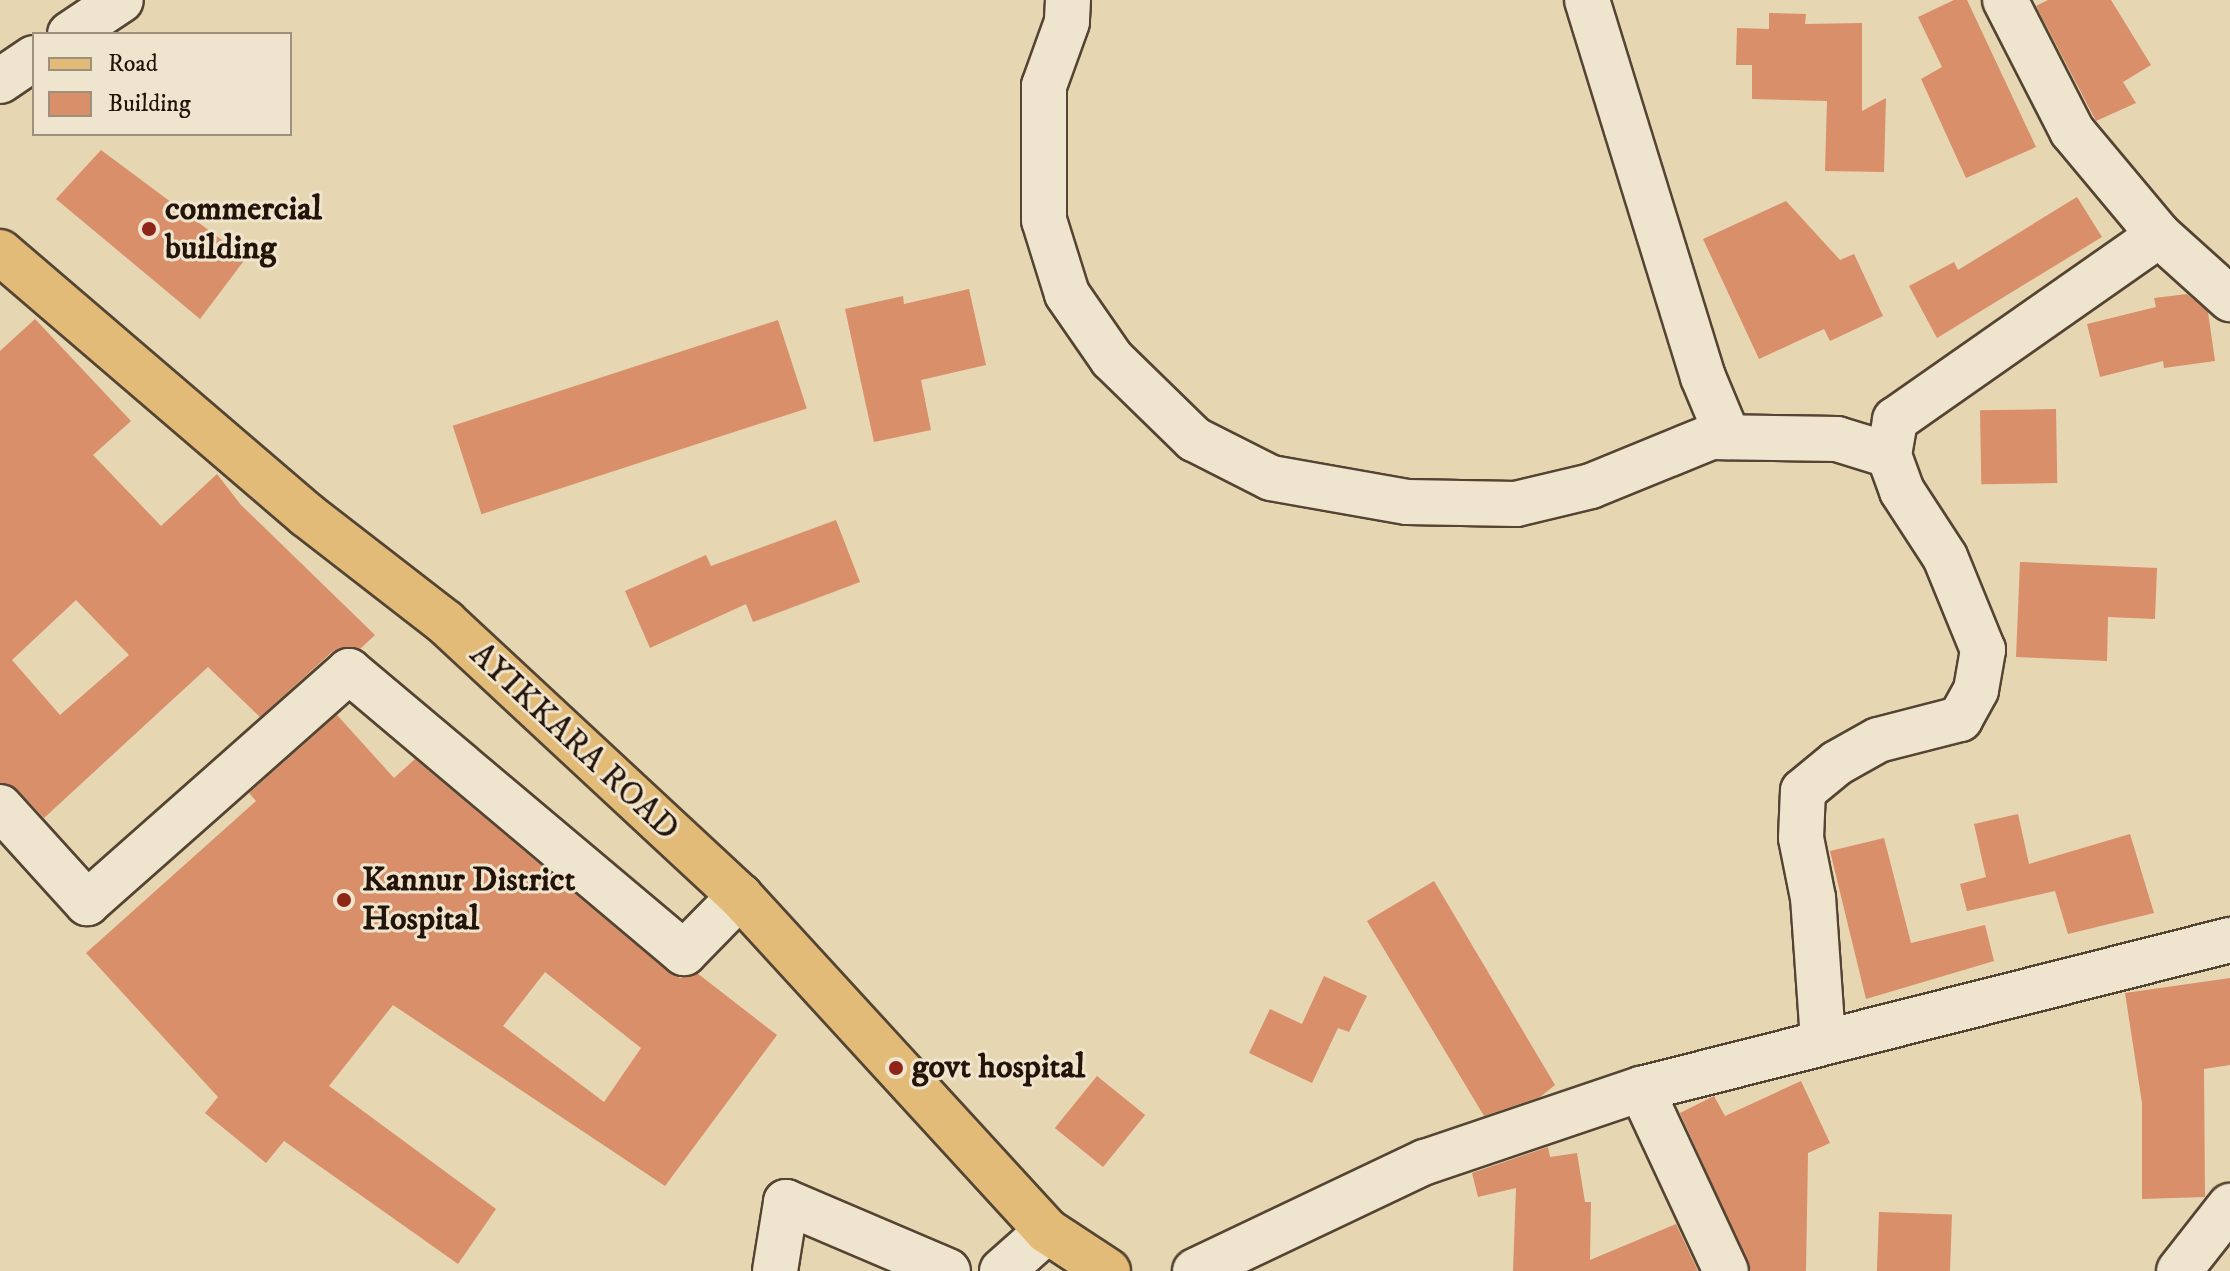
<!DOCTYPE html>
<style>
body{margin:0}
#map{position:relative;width:2230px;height:1271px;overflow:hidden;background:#e6d6b2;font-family:"IM FELL DW Pica",serif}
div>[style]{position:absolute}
.building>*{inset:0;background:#d88f6a;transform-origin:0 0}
.roads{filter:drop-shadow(2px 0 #544433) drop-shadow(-2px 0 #544433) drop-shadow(0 2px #544433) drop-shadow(0 -2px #544433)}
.minor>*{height:44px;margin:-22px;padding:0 22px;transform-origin:22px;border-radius:22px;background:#efe4cd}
.major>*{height:44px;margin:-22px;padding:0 22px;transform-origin:22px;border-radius:22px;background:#e3bb79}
.dots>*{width:22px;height:22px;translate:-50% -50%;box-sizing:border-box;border:4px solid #efe4cd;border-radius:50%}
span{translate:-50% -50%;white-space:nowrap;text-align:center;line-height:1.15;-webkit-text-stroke:6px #efe4cd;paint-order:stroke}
.poi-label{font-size:34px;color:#231309;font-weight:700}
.left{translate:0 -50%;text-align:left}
.street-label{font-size:34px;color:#231309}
.legend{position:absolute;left:32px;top:32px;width:260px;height:104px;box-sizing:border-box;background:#efe4cd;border:2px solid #9d907f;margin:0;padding:10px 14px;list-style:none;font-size:24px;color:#231309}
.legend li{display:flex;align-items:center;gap:16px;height:40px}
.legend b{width:40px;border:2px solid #9d907f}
</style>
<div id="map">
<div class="building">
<div style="clip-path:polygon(1954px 0,1967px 0,2036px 147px,1966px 178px,1921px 79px,1942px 67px,1918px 17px)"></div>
<div style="clip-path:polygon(2048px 0,2111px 0,2151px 65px,2123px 82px,2136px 103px,2096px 121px,2036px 6px)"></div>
<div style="clip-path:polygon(1769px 13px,1806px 14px,1805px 24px,1862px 23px,1862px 111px,1886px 98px,1884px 172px,1825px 171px,1827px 101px,1752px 99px,1752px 65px,1736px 65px,1737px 28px,1769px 29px)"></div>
<div style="clip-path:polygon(101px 150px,246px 258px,200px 319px,56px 199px)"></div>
<div style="clip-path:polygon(2077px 197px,2102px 237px,1937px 338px,1909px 286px,1954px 262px,1958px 270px)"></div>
<div style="clip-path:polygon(1786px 201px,1840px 260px,1854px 254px,1883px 316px,1830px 341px,1824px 329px,1759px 359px,1703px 239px)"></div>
<div style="clip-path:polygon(969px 289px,986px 365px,921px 380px,931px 430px,874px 442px,845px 309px,903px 296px,904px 304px)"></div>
<div style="clip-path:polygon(2187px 294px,2208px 312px,2215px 361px,2164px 368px,2163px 361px,2100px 377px,2087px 324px,2156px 307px,2154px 298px)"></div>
<div style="clip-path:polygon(evenodd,35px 319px,131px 421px,93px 455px,161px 526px,217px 474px,241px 505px,375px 635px,360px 649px,344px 647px,332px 652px,260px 717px,208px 667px,44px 818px,18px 790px,0 783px,0 351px,35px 319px,76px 600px,129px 655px,60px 715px,12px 660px,76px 600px)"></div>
<div style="left:778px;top:320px;width:93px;height:342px;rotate:72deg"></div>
<div style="left:2056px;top:409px;width:74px;height:76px;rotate:89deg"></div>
<div style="clip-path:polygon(836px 520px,860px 582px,753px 622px,746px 604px,650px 648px,625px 591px,706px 555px,711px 566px)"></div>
<div style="clip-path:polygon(2020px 562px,2157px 568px,2155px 619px,2108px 617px,2107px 661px,2016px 657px)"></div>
<div style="clip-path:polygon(evenodd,337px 715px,394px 778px,415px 759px,668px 972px,680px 978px,697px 973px,777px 1035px,665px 1186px,393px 1005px,329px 1086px,496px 1209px,458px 1264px,284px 1141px,266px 1163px,205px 1113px,218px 1097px,86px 953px,256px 801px,249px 793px,337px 715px,545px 972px,641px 1048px,604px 1102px,503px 1026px,545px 972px)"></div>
<div style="clip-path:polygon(2018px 814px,2029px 864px,2130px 834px,2154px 913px,2068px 934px,2055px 891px,1967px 911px,1960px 884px,1986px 877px,1974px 824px)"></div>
<div style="clip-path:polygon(1884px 838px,1911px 943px,1985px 925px,1994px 961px,1866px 999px,1830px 851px)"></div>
<div style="clip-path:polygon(1434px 881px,1555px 1085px,1540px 1097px,1484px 1116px,1367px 921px)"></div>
<div style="clip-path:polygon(1324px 976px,1367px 996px,1349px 1032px,1338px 1028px,1312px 1083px,1249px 1053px,1270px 1009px,1302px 1024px)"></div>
<div style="clip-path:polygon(2230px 978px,2230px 1065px,2204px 1069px,2205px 1197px,2142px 1199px,2142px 1103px,2125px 993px)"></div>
<div style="left:1097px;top:1076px;width:62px;height:67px;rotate:39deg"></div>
<div style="clip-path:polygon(1801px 1081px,1830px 1143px,1808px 1153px,1806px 1271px,1751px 1271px,1680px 1113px,1714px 1096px,1725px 1116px)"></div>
<div style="clip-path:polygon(1548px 1147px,1550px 1157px,1577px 1153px,1585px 1202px,1591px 1202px,1590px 1260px,1676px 1224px,1698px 1271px,1513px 1271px,1516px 1188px,1478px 1197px,1472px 1173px)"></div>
<div style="left:1879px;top:1212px;width:73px;height:59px;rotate:2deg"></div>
</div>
<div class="roads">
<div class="minor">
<div style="left:1068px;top:0;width:22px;rotate:93deg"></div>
<div style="left:1067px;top:22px;width:68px;rotate:109.8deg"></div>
<div style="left:1044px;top:86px;width:134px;rotate:90deg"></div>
<div style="left:1044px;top:220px;width:77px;rotate:72.7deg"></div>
<div style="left:1067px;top:294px;width:79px;rotate:55.3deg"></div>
<div style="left:1112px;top:359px;width:115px;rotate:44.3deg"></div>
<div style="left:1194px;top:439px;width:86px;rotate:26.9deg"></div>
<div style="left:1271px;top:478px;width:138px;rotate:10deg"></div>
<div style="left:1407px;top:502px;width:109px;rotate:1.1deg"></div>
<div style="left:1516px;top:504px;width:77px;rotate:-13.5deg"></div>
<div style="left:1591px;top:486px;width:130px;rotate:-22.2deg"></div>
<div style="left:1711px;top:437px;width:126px;rotate:0.9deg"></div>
<div style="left:1837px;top:439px;width:54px;rotate:17.1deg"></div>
<div style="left:1587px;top:0;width:394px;rotate:72.9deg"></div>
<div style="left:1703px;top:377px;width:65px;rotate:67.4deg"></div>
<div style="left:2005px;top:0;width:147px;rotate:62.9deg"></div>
<div style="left:2072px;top:131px;width:136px;rotate:50.1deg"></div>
<div style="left:2159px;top:235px;width:96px;rotate:42deg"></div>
<div style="left:70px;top:34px;width:61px;rotate:-33.7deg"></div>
<div style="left:0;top:81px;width:41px;rotate:-34.1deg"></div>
<div style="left:0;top:807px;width:130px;rotate:47.8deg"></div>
<div style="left:87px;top:903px;width:350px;rotate:-41.5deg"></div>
<div style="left:349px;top:671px;width:438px;rotate:40.1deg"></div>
<div style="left:684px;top:953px;width:80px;rotate:-45.5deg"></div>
<div style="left:1823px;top:1040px;width:142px;rotate:-94deg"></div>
<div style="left:1813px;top:898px;width:61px;rotate:-101.3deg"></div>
<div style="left:1801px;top:838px;width:47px;rotate:-87.6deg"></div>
<div style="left:1803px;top:791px;width:44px;rotate:-39.5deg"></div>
<div style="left:1837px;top:763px;width:47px;rotate:-29.3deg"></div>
<div style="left:1878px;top:740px;width:85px;rotate:-14.4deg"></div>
<div style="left:1960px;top:719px;width:33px;rotate:-61deg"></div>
<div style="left:1976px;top:690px;width:41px;rotate:-80.1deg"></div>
<div style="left:1983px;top:650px;width:100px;rotate:-112.2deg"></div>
<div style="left:1945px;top:557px;width:79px;rotate:-123.1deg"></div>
<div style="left:1902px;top:491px;width:38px;rotate:-110deg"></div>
<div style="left:1889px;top:455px;width:36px;rotate:-80deg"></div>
<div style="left:1895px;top:420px;width:322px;rotate:-35deg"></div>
<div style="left:1641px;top:1089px;width:201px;rotate:65deg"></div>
<div style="left:775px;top:1271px;width:70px;rotate:-80.9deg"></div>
<div style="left:786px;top:1202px;width:176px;rotate:23.1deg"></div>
<div style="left:1002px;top:1271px;width:60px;rotate:-41.6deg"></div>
<div style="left:1195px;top:1271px;width:255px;rotate:-25.4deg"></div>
<div style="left:1425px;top:1162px;width:228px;rotate:-18.7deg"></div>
<div style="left:1641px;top:1089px;width:608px;rotate:-14.2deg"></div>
<div style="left:2179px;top:1271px;width:83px;rotate:-51.9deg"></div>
</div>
<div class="major">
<div style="left:0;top:252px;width:404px;rotate:40.6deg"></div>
<div style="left:307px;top:515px;width:175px;rotate:37.8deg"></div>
<div style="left:445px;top:622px;width:403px;rotate:42.9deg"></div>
<div style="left:740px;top:896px;width:454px;rotate:47.5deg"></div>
<div style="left:1047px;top:1231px;width:73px;rotate:33.3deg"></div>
</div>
</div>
<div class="dots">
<div style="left:149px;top:229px;background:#8f2418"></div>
<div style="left:344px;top:900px;background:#8f2418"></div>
<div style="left:896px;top:1068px;background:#8f2418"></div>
</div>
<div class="poi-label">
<span class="left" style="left:165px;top:229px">commercial<br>building</span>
<span class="left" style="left:362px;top:900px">Kannur District<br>Hospital</span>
<span class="left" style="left:912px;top:1068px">govt hospital</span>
</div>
<div class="street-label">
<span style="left:574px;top:742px;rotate:43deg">AYIKKARA ROAD</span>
</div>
<ul class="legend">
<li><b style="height:10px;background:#e3bb79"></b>Road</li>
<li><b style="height:22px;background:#d88f6a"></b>Building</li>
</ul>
</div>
